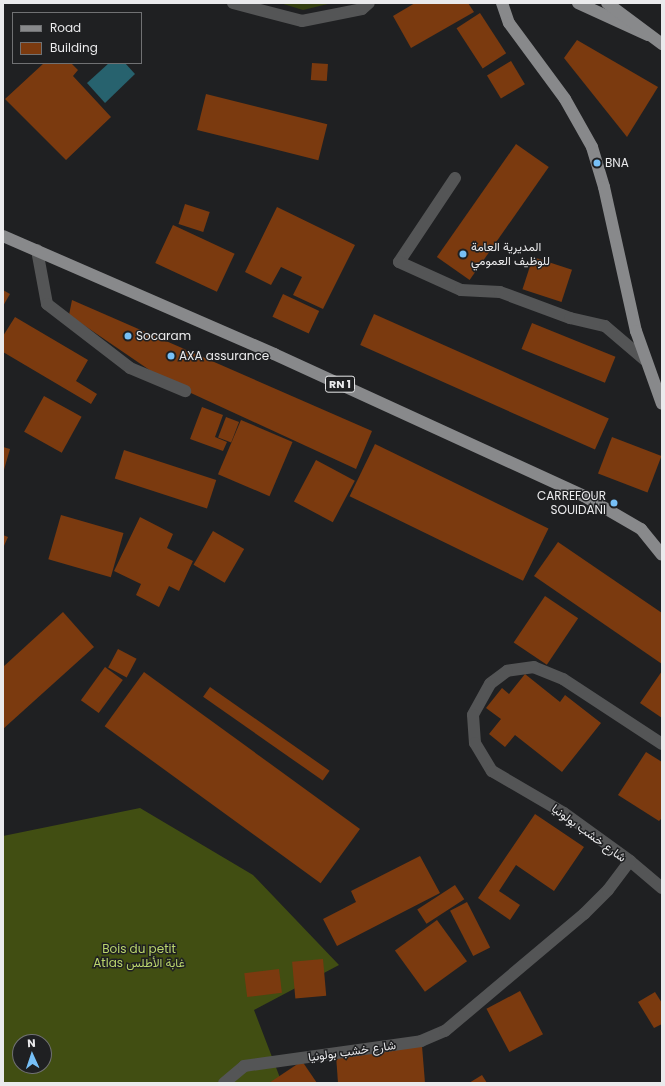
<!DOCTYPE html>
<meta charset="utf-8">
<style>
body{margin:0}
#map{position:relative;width:665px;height:1086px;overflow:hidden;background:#1f2022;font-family:Poppins,Vazirmatn,sans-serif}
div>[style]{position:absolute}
.green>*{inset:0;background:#323d0e}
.forest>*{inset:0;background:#414e12}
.water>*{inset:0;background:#27626e}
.building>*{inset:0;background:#7b3a0f;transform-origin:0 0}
.minor>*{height:12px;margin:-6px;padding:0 6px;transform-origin:6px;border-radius:6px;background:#545556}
.major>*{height:12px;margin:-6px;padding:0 6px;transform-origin:6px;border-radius:6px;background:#88898b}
.dots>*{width:11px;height:11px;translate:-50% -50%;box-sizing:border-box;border:2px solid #1f2022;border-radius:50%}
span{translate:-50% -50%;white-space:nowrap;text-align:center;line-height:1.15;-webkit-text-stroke:3px #1f2022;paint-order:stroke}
.shield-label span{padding:1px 3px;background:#1f2022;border:1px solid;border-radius:3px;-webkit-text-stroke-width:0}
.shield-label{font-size:11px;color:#eaeaec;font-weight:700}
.poi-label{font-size:12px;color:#eaeaec}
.left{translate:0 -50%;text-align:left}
.right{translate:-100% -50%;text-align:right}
.street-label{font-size:12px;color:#eaeaec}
.park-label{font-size:12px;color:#bbd66d}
.frame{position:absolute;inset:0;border:4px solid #eaeaec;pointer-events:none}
.legend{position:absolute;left:12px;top:12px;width:130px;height:52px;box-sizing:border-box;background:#1f2022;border:1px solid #707173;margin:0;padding:5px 7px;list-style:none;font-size:12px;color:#eaeaec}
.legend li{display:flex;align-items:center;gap:8px;height:20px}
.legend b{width:20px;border:1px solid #707173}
.north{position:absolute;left:12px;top:1034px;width:40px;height:40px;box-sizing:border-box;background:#1f2022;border:1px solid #707173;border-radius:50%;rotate:357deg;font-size:11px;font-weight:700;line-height:16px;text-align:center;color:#eaeaec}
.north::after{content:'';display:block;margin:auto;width:14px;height:18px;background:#77c0f7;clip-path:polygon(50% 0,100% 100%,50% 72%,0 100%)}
</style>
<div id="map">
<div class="green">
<div style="clip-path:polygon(280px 3px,332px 3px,303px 10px)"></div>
</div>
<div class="forest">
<div style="clip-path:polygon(evenodd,140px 808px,253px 875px,339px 965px,254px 1010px,282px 1083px,3px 1083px,3px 836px,140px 808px,20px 1042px,44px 1042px,44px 1066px,20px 1066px,20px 1042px)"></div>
</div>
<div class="water">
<div style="clip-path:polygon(109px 63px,125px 63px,135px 74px,105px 103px,87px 83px)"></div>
</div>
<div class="building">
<div style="clip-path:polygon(415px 3px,468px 3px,474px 12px,411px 48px,393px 16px)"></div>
<div style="left:480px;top:13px;width:48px;height:28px;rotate:57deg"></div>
<div style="clip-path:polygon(577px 40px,658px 87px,627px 137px,564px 58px)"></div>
<div style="left:511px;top:61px;width:27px;height:28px;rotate:59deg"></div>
<div style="clip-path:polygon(44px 63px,71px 63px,78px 70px,73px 76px,111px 117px,66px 160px,5px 99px)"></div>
<div style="left:312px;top:63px;width:16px;height:17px;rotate:4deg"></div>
<div style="left:206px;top:94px;width:125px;height:37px;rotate:14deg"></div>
<div style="left:516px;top:144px;width:40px;height:138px;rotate:35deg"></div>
<div style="left:185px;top:204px;width:26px;height:21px;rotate:18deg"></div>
<div style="clip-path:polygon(277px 207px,355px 245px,323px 309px,293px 295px,302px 277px,281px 267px,271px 285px,245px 272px)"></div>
<div style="left:173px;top:225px;width:68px;height:42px;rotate:25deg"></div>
<div style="left:533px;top:257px;width:41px;height:34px;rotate:18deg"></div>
<div style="clip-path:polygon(3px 290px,10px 294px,3px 306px)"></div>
<div style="left:283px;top:294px;width:40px;height:25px;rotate:25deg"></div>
<div style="clip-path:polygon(72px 300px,372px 431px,356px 469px,167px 382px,69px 315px)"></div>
<div style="left:374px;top:314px;width:257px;height:34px;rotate:24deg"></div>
<div style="clip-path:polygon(15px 317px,88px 360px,76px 381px,97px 394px,91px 404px,3px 352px,3px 336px)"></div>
<div style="left:532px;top:323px;width:90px;height:28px;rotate:22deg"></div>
<div style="left:44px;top:396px;width:43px;height:41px;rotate:29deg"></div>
<div style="clip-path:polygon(202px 407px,223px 415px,215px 437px,227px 442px,223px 451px,190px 439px)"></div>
<div style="left:226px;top:417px;width:14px;height:22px;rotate:21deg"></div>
<div style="left:241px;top:420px;width:56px;height:59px;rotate:23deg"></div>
<div style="left:612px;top:437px;width:53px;height:39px;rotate:21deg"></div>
<div style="left:375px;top:444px;width:193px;height:58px;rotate:26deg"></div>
<div style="clip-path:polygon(3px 447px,10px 449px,3px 473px)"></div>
<div style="left:124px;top:450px;width:97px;height:30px;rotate:18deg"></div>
<div style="left:316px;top:460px;width:44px;height:47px;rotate:28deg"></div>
<div style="left:61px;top:515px;width:65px;height:46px;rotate:16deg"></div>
<div style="clip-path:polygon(140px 517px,173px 534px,167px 548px,193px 561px,179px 591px,169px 586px,159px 607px,136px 595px,141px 584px,114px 571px)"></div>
<div style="left:213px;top:531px;width:36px;height:39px;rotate:30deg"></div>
<div style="clip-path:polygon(3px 535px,8px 537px,3px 548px)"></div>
<div style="clip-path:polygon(558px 542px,662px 613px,662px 664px,534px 576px)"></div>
<div style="left:545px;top:596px;width:40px;height:56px;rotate:34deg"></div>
<div style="clip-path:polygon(63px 612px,94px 647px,3px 729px,3px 667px)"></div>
<div style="left:118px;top:649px;width:21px;height:21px;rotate:28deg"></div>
<div style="left:105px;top:667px;width:22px;height:41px;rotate:36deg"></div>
<div style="clip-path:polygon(662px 671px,662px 718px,640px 703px)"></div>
<div style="left:144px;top:672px;width:267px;height:67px;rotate:36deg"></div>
<div style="clip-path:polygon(525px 674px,560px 702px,565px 695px,601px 723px,562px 772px,515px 735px,505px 747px,489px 734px,501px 719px,486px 708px,502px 688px,509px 694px)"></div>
<div style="left:210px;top:687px;width:146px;height:12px;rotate:35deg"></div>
<div style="clip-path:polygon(646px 752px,662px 762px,662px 818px,659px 821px,618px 795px)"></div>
<div style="clip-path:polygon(535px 814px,584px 847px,554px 891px,516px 865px,499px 891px,520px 905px,510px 920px,478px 898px)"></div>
<div style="clip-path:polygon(420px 856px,440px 893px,337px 946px,323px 919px,356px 902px,351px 891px)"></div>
<div style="left:455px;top:885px;width:17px;height:45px;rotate:57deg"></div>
<div style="left:467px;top:902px;width:51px;height:19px;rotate:63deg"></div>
<div style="left:437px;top:920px;width:51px;height:52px;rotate:54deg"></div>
<div style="left:323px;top:959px;width:37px;height:31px;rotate:85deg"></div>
<div style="left:279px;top:969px;width:24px;height:35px;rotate:83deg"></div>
<div style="left:520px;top:991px;width:49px;height:38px;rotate:62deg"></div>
<div style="clip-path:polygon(655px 992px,662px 1003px,662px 1024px,654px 1028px,638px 1002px)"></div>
<div style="clip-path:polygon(422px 1046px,425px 1083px,338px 1083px,336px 1055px)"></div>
<div style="clip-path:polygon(302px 1061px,317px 1083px,269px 1083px)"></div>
<div style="clip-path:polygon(482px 1075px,487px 1083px,469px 1083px)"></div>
</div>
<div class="minor">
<div style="left:233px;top:3px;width:71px;rotate:14.6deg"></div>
<div style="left:302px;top:21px;width:61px;rotate:-11.3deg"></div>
<div style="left:362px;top:9px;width:9px;rotate:-41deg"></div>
<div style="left:455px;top:178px;width:101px;rotate:123.7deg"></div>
<div style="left:399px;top:262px;width:68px;rotate:24.3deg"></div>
<div style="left:461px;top:290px;width:39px;rotate:3deg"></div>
<div style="left:500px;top:292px;width:75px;rotate:20.4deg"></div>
<div style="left:570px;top:318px;width:36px;rotate:13deg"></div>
<div style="left:605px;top:326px;width:52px;rotate:40.4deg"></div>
<div style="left:37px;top:250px;width:55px;rotate:79.5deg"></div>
<div style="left:47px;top:304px;width:105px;rotate:37.6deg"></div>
<div style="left:130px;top:368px;width:60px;rotate:22.7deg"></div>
<div style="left:662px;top:744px;width:118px;rotate:-146.7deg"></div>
<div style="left:563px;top:679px;width:31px;rotate:-158deg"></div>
<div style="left:534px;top:667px;width:27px;rotate:172deg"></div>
<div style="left:507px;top:671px;width:21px;rotate:143deg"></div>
<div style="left:490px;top:684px;width:35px;rotate:119deg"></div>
<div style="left:473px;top:715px;width:28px;rotate:86deg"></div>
<div style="left:475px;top:743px;width:33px;rotate:59deg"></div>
<div style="left:492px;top:771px;width:83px;rotate:30.3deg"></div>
<div style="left:564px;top:813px;width:82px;rotate:36deg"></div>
<div style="left:630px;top:861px;width:42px;rotate:40.2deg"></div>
<div style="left:224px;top:1083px;width:26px;rotate:-40deg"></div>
<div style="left:244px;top:1066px;width:179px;rotate:-8deg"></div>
<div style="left:421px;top:1041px;width:26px;rotate:-23deg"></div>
<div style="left:445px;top:1031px;width:182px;rotate:-40.1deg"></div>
<div style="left:584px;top:914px;width:34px;rotate:-45deg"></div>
<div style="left:608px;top:890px;width:36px;rotate:-53deg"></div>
</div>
<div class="major">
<div style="left:502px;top:3px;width:21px;rotate:71deg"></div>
<div style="left:509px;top:23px;width:94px;rotate:53.6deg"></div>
<div style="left:565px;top:99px;width:55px;rotate:60.6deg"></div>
<div style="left:592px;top:147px;width:42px;rotate:73.3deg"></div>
<div style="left:604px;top:187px;width:148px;rotate:77.5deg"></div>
<div style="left:636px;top:331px;width:77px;rotate:70.4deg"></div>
<div style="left:578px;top:3px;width:77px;rotate:24.6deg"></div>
<div style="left:607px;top:3px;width:69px;rotate:36.7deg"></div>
<div style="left:3px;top:236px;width:296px;rotate:23.5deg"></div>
<div style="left:274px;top:354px;width:341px;rotate:24.6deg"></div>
<div style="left:584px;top:496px;width:66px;rotate:30.1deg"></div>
<div style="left:641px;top:529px;width:33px;rotate:51deg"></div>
</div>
<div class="dots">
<div style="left:597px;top:163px;background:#77c0f7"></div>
<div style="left:463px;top:254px;background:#77c0f7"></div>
<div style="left:128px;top:336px;background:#77c0f7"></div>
<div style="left:171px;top:356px;background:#77c0f7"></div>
<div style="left:614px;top:503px;background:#77c0f7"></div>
</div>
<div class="shield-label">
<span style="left:340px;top:384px">RN 1</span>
</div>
<div class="poi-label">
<span class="left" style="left:605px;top:163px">BNA</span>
<span class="left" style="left:471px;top:254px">المديرية العامة<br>للوظيف العمومي</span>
<span class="left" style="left:136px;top:336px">Socaram</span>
<span class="left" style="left:179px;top:356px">AXA assurance</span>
<span class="right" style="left:606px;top:503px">CARREFOUR<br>SOUIDANI</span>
</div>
<div class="street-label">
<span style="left:589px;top:833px;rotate:36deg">شارع خشب بولونيا</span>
<span style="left:352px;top:1051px;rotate:-8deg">شارع خشب بولونيا</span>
</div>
<div class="park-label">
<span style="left:139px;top:956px">Bois du petit<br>Atlas غابة الأطلس</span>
</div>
<div class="frame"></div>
<ul class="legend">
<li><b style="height:5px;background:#88898b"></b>Road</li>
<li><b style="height:11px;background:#7b3a0f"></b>Building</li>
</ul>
<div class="north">N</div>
</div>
